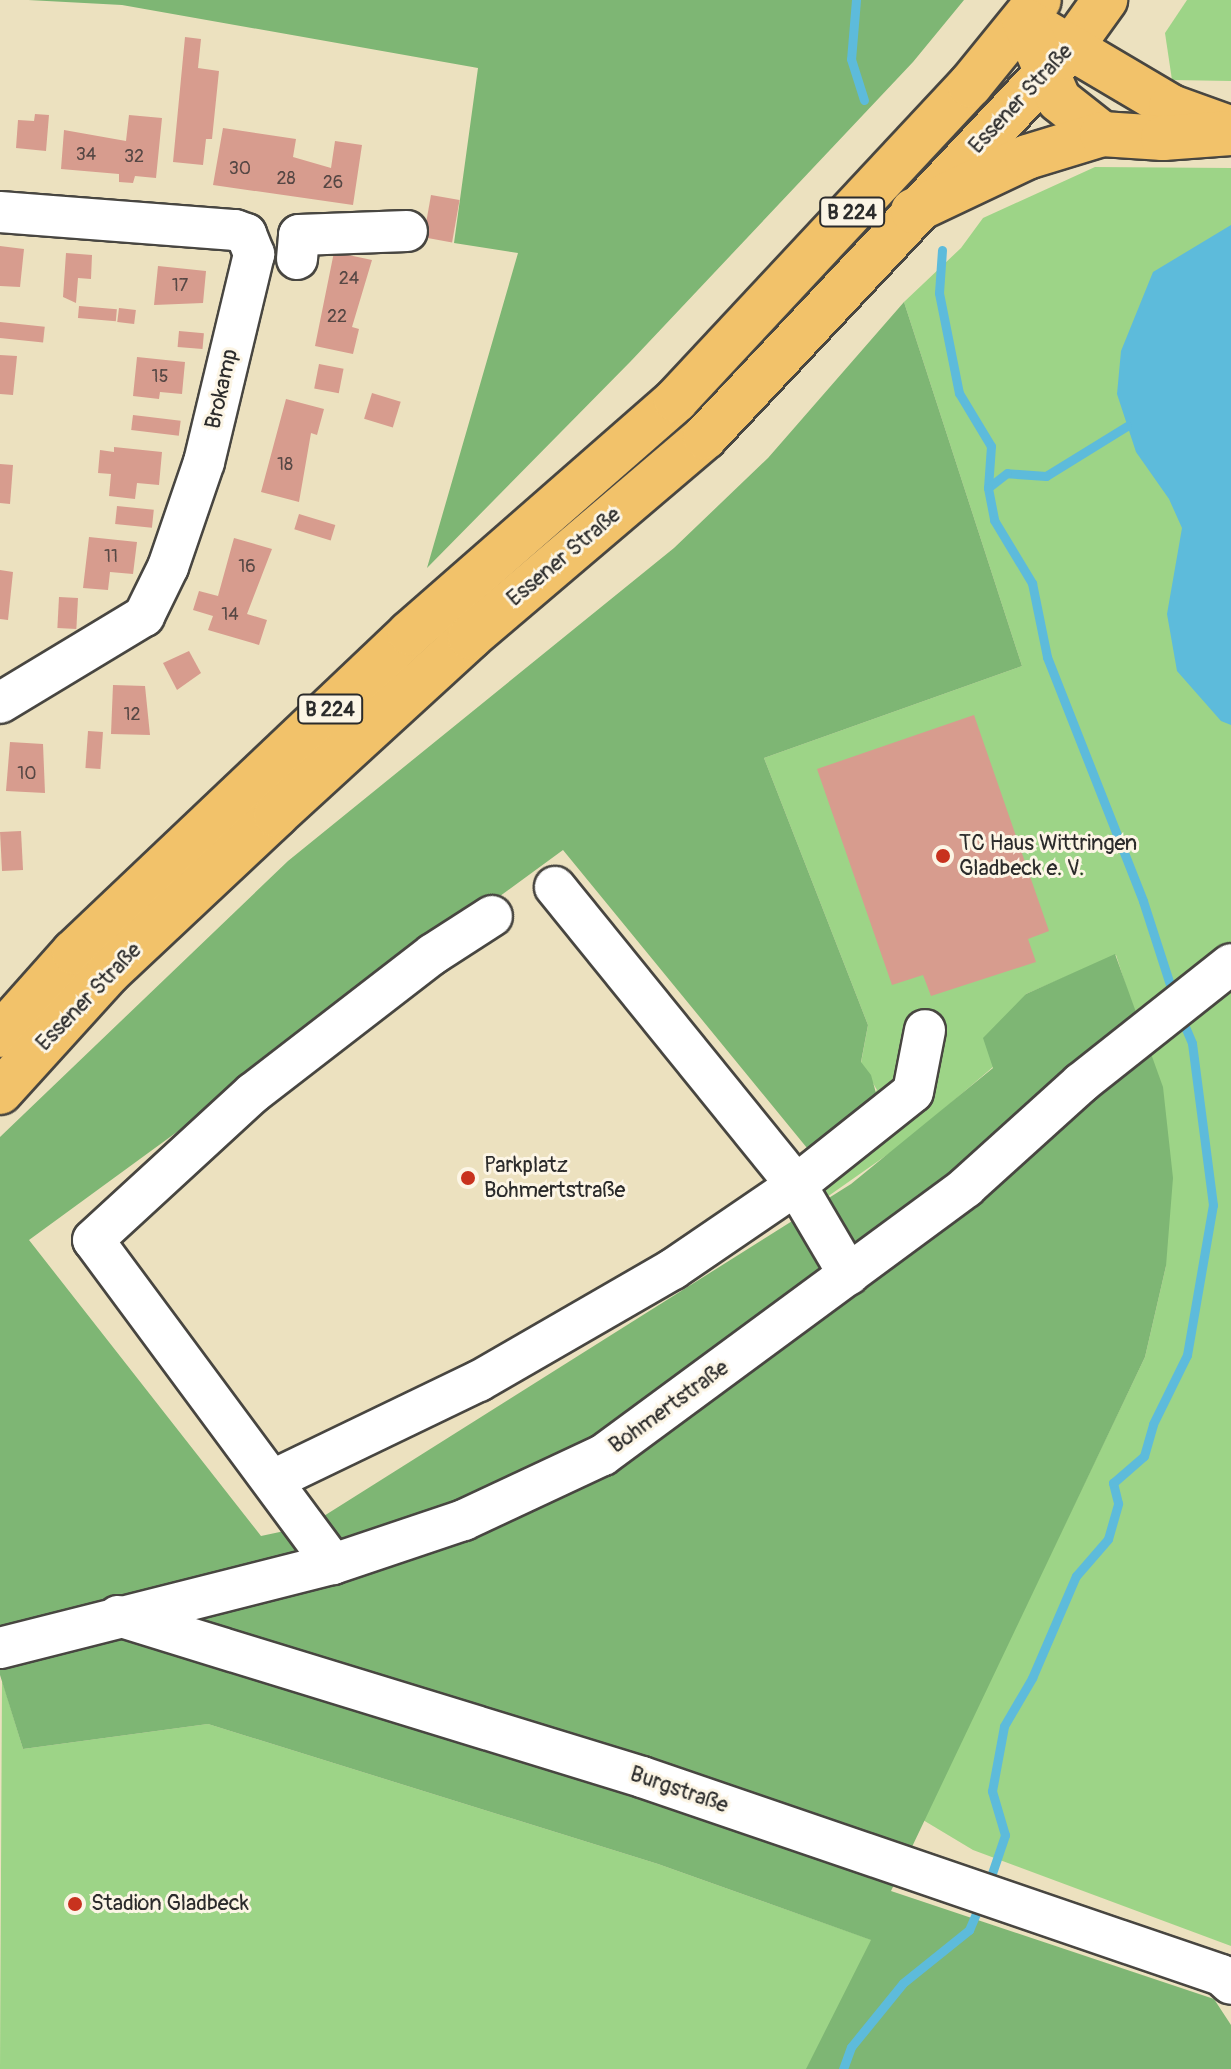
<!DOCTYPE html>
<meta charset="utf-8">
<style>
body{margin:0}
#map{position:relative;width:1231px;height:2069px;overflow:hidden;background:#ece1bf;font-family:Pangolin,sans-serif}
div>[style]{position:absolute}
.green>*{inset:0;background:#9dd487}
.forest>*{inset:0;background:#7eb674}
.water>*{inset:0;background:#5dbbdb}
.stream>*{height:9px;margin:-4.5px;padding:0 4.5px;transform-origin:4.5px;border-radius:4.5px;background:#5dbbdb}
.building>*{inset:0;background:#d79c8e;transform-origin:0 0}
.roads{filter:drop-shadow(2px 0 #484641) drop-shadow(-2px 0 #484641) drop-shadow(0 2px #484641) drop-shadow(0 -2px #484641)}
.minor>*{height:40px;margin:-20px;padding:0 20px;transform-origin:20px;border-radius:20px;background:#fff}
.major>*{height:44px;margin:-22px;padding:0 22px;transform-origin:22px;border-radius:22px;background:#f2c26a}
.highway>*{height:44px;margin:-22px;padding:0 22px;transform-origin:22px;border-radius:22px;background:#f2c26a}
.dots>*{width:22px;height:22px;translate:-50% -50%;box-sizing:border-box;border:4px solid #fcf5e5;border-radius:50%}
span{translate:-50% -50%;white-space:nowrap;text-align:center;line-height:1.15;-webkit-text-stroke:6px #fcf5e5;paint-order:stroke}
.number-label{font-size:18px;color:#564744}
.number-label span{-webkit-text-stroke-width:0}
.shield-label span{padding:2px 6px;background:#fcf5e5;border:2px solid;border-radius:6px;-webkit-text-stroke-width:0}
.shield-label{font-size:20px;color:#2b2b2b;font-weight:700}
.street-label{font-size:22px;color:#2b2b2b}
.poi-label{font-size:22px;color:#2b2b2b}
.left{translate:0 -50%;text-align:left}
</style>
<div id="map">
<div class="green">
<div style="clip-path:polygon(1187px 0,1231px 0,1231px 81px,1172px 80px,1165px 33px)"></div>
<div style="clip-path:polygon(1095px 167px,1231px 168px,1231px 1946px,973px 1850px,923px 1820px,1145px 1357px,1166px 1266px,1132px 1005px,1116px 955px,1026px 994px,993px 1067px,904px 1143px,827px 1197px,816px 1159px,877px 1090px,861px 1063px,868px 1025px,764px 758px,1022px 666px,904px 302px,961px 248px,983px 218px)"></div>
<div style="clip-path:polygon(2px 1680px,23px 1749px,208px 1724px,658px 1864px,872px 1940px,809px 2069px,0 2069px)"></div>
</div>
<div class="forest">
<div style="clip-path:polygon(28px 0,964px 0,913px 62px,631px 361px,427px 568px,518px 253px,454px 243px,478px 68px,122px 5px)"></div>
<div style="clip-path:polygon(904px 302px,1022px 666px,764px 758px,868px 1025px,861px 1062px,871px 1075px,879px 1104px,816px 1159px,563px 850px,29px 1240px,261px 1536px,308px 1526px,851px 1184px,993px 1068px,983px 1038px,1026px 994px,1115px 954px,1163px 1087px,1173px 1178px,1166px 1266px,1145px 1357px,891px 1891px,1214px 1999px,1231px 2025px,1231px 2069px,806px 2069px,871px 1940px,658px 1864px,208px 1724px,23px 1749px,0 1675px,0 1137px,288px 861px,674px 548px,768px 458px)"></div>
</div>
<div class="water">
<div style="clip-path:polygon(1231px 225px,1231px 725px,1221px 721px,1177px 671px,1167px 614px,1182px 528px,1169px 499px,1136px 452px,1117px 394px,1121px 351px,1153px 272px)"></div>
</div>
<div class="stream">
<div style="left:856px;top:0;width:59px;rotate:94.8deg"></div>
<div style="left:851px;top:59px;width:43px;rotate:72.4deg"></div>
<div style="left:942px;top:250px;width:43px;rotate:94deg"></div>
<div style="left:939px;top:293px;width:102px;rotate:78.7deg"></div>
<div style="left:959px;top:393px;width:62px;rotate:58.9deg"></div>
<div style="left:991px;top:446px;width:42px;rotate:94.1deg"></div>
<div style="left:1127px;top:426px;width:95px;rotate:148.3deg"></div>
<div style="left:1046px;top:476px;width:39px;rotate:-176deg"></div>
<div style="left:1007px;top:473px;width:24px;rotate:142deg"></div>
<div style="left:988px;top:488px;width:33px;rotate:79deg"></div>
<div style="left:994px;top:520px;width:74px;rotate:58.9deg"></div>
<div style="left:1032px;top:583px;width:76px;rotate:78.5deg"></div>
<div style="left:1047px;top:657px;width:262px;rotate:68.5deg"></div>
<div style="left:1143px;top:901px;width:101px;rotate:72.1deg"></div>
<div style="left:988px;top:1885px;width:53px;rotate:-71.2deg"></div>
<div style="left:1005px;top:1835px;width:46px;rotate:-106.5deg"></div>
<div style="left:992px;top:1791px;width:66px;rotate:-79.5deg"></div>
<div style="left:1004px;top:1726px;width:56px;rotate:-59.7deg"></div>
<div style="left:1032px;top:1678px;width:111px;rotate:-66.7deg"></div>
<div style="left:1076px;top:1576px;width:49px;rotate:-49.1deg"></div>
<div style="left:1108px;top:1539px;width:37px;rotate:-74deg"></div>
<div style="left:1118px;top:1503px;width:21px;rotate:-104deg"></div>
<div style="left:1113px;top:1483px;width:41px;rotate:-41.1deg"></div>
<div style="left:1144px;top:1456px;width:33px;rotate:-74deg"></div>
<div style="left:1153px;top:1424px;width:77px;rotate:-63.8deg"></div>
<div style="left:1187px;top:1355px;width:152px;rotate:-80.2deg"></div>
<div style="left:1213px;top:1205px;width:163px;rotate:-97.4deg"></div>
<div style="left:1192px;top:1043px;width:30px;rotate:-113deg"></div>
<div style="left:843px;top:2069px;width:23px;rotate:-70deg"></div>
<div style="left:851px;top:2047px;width:82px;rotate:-50.9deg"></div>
<div style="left:903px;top:1983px;width:85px;rotate:-38.8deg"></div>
<div style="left:969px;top:1930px;width:30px;rotate:-67deg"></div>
</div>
<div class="building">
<div style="clip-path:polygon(185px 37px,201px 39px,198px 68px,219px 71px,212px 139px,206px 139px,203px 165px,173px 162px)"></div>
<div style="clip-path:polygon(35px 114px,49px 115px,46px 151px,16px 148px,18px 120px,34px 121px)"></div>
<div style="clip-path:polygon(129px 115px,162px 118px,156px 178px,135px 176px,133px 183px,119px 182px,119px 174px,61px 169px,64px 130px,126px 141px)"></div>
<div style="clip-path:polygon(223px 128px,296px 139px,293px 157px,331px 168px,335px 141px,362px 145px,353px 205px,213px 185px)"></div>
<div style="left:431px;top:195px;width:29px;height:43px;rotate:10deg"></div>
<div style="clip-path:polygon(0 246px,24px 249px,20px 287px,0 286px)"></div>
<div style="clip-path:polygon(334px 252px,372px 260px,352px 327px,359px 329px,353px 354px,315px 346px)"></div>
<div style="clip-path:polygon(66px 253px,92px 255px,91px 279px,78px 278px,76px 303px,63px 297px)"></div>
<div style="clip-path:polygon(158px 266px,206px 271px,203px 303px,154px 305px)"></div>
<div style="left:79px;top:306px;width:38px;height:12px;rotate:5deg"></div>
<div style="left:119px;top:308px;width:17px;height:14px;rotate:7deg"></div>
<div style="left:0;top:322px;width:45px;height:16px;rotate:6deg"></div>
<div style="left:179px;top:331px;width:25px;height:16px;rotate:5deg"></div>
<div style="clip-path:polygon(0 355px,17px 356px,13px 395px,0 394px)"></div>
<div style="clip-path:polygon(137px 357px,185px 362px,182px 394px,160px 392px,159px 399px,133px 396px)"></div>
<div style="left:319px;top:364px;width:25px;height:25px;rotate:11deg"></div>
<div style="left:372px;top:393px;width:30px;height:27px;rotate:17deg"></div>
<div style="clip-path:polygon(286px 399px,324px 409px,317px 435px,311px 433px,299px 502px,261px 492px)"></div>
<div style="left:133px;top:415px;width:48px;height:15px;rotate:7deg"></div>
<div style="clip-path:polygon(114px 447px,162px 452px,159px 485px,137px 483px,135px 499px,109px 496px,111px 474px,98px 473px,100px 450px,114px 452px)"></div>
<div style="clip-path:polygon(0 464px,13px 465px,10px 504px,0 503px)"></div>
<div style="left:117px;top:506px;width:37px;height:18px;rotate:6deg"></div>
<div style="left:299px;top:514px;width:38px;height:16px;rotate:17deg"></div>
<div style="clip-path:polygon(89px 537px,137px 542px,133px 574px,110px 572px,108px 590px,83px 588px)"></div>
<div style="clip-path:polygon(234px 538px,272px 549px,247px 614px,267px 620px,259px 645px,208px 630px,213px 616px,193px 610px,199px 591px,218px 596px)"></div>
<div style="clip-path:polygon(0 570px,13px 572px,8px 620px,0 619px)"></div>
<div style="left:59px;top:597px;width:19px;height:31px;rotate:3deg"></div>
<div style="clip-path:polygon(189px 651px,201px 673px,177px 690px,163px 663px)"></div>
<div style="clip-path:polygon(113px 685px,145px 686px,150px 735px,111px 734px)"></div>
<div style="clip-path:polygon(974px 715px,1049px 931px,1028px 939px,1036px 962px,931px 996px,923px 975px,892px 985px,817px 769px)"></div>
<div style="left:88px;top:731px;width:15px;height:37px;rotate:4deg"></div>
<div style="clip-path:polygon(10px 742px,43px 744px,45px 793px,6px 791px)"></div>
<div style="left:21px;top:831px;width:39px;height:21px;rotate:87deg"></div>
</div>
<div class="roads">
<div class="minor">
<div style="left:0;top:212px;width:236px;rotate:4.4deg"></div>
<div style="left:235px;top:230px;width:12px;rotate:20deg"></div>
<div style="left:246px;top:234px;width:22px;rotate:68deg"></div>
<div style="left:254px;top:254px;width:214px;rotate:103.5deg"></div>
<div style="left:204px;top:462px;width:111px;rotate:108.9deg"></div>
<div style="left:168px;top:567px;width:55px;rotate:116.1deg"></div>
<div style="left:144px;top:616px;width:168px;rotate:148.9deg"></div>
<div style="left:297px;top:259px;width:24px;rotate:-85deg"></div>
<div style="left:299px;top:235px;width:108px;rotate:-2.1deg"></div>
<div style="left:555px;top:887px;width:383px;rotate:51deg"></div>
<div style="left:796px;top:1185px;width:104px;rotate:59.5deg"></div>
<div style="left:275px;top:1479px;width:226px;rotate:-25.7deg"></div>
<div style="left:479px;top:1381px;width:224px;rotate:-30deg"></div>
<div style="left:673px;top:1269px;width:149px;rotate:-34.3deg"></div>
<div style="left:796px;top:1185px;width:149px;rotate:-38.5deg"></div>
<div style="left:913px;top:1092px;width:63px;rotate:-79deg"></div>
<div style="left:333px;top:1564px;width:403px;rotate:-126.5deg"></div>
<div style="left:93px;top:1240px;width:217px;rotate:-42.6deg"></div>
<div style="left:253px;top:1093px;width:227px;rotate:-37.7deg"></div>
<div style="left:433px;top:954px;width:70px;rotate:-32.8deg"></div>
<div style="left:118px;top:1616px;width:548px;rotate:17.08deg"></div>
<div style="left:642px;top:1777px;width:612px;rotate:18.88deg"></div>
<div style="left:1221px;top:1975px;width:13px;rotate:42deg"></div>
<div style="left:0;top:1648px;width:343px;rotate:-14.2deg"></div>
<div style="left:333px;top:1564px;width:138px;rotate:-18.6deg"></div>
<div style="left:464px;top:1520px;width:153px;rotate:-25.1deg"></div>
<div style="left:603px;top:1455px;width:451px;rotate:-36.4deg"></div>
<div style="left:966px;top:1187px;width:155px;rotate:-42.1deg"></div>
<div style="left:1081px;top:1083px;width:191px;rotate:-38.4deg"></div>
</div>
<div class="major">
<div style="left:0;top:1035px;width:111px;rotate:-48.3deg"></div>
<div style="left:74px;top:952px;width:463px;rotate:-43.5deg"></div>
<div style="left:410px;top:633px;width:354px;rotate:-41.2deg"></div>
<div style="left:676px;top:400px;width:431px;rotate:-47deg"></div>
<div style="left:970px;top:85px;width:109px;rotate:-50.9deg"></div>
<div style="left:0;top:1092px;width:162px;rotate:-47.8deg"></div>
<div style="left:109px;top:972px;width:229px;rotate:-43.2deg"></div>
<div style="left:276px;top:815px;width:263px;rotate:-42.5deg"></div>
<div style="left:470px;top:637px;width:309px;rotate:-40.4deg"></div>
<div style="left:705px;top:437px;width:536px;rotate:-46.81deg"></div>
<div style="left:1072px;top:46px;width:57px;rotate:-54.3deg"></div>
</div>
<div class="highway">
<div style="left:1024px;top:20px;width:171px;rotate:30.6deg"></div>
<div style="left:1171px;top:107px;width:59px;rotate:19.7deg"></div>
<div style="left:1024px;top:20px;width:87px;rotate:66.4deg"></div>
<div style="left:1059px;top:100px;width:55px;rotate:38.3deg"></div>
<div style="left:913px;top:211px;width:126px;rotate:-25.3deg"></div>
<div style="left:1027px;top:157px;width:78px;rotate:-17deg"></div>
<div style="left:1102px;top:134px;width:61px;rotate:3.8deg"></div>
<div style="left:1163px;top:138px;width:68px;rotate:-4.2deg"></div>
</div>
</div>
<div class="dots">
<div style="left:943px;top:856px;background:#c8321e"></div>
<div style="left:468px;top:1178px;background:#c8321e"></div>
<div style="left:75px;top:1904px;background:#c8321e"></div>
</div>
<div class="number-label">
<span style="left:86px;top:155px">34</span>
<span style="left:134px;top:157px">32</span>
<span style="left:240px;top:169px">30</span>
<span style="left:286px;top:179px">28</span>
<span style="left:333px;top:183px">26</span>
<span style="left:349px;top:279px">24</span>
<span style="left:180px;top:286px">17</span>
<span style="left:337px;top:317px">22</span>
<span style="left:160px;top:377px">15</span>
<span style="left:285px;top:465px">18</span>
<span style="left:111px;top:557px">11</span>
<span style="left:247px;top:567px">16</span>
<span style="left:230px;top:615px">14</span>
<span style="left:132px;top:715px">12</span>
<span style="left:27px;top:774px">10</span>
</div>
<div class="shield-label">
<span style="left:852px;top:212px">B 224</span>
<span style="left:330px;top:709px">B 224</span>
</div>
<div class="street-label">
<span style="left:1021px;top:99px;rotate:-47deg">Essener Straße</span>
<span style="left:222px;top:389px;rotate:-77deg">Brokamp</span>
<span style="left:564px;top:557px;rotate:-40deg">Essener Straße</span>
<span style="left:89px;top:997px;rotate:-46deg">Essener Straße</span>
<span style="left:669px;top:1407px;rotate:-36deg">Bohmertstraße</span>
<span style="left:679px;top:1790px;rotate:19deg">Burgstraße</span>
</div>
<div class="poi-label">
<span class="left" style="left:959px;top:856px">TC Haus Wittringen<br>Gladbeck e. V.</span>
<span class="left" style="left:484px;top:1178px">Parkplatz<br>Bohmertstraße</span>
<span class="left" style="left:91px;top:1904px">Stadion Gladbeck</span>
</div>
</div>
